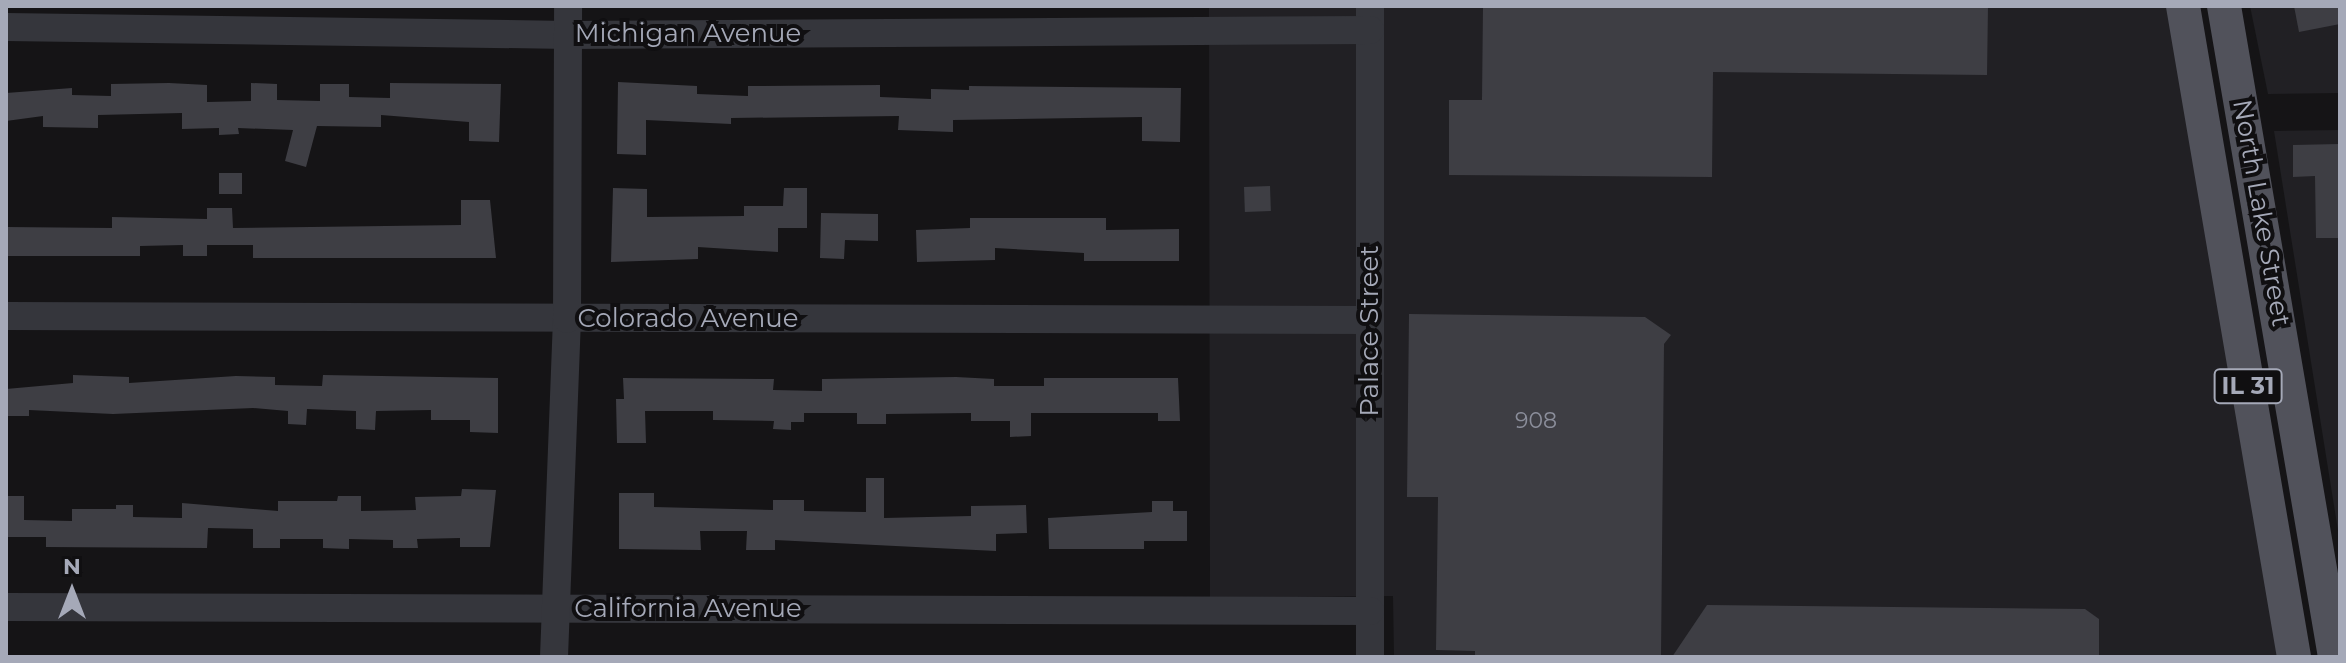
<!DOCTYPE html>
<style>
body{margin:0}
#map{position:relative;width:2346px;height:663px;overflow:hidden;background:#151416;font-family:Montserrat,sans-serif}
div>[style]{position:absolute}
.built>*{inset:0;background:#212024}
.building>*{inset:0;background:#3e3e44;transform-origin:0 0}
.minor>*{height:28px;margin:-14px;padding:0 14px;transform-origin:14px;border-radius:14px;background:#35363c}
.major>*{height:34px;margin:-17px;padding:0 17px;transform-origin:17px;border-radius:17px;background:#51525b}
span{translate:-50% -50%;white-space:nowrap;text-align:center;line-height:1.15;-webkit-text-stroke:8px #100f11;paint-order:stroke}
.number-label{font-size:22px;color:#8b8e9b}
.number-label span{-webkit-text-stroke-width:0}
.shield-label span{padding:2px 6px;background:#100f11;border:2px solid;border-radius:6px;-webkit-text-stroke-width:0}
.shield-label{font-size:24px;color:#a5a9b8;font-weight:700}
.street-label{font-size:26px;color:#a5a9b8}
.frame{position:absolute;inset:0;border:8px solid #a5a9b8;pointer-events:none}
.north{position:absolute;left:32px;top:551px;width:80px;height:80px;-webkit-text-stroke:6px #100f11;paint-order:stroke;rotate:0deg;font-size:22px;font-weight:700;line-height:32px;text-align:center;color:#a5a9b8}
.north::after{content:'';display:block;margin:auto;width:28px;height:36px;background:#a5a9b8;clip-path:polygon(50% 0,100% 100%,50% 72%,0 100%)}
</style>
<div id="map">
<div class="built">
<div style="clip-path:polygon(1209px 6px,2173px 6px,2286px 657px,1394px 657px,1393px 596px,1210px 598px)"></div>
<div style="clip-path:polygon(2250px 6px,2340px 6px,2340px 93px,2268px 94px)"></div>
<div style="clip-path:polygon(2340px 130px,2340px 543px,2274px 131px)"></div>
</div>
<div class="building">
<div style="clip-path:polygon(1483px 6px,1988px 6px,1987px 75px,1713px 72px,1712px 177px,1449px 175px,1449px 100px,1482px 100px)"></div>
<div style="clip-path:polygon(2294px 6px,2340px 6px,2340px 24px,2299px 32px)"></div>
<div style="clip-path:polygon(618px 82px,697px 86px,697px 94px,748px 96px,748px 86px,880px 85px,880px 97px,931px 99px,931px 89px,969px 90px,969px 86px,1181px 88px,1180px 142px,1142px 141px,1142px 117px,953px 120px,953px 132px,898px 130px,899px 116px,731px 118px,731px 124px,646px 120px,646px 155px,617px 154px)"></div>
<div style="clip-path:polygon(169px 83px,207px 85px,207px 102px,251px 101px,251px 83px,277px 84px,277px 100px,320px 101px,320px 84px,349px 84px,349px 97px,390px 98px,390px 83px,501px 84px,499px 142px,469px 141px,469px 122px,381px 115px,381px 127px,317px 126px,306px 167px,285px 161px,293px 130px,238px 128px,239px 134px,219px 135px,219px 128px,182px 129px,182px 113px,98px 115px,98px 128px,43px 127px,43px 116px,6px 121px,6px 93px,72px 88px,72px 95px,111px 96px,111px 84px)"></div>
<div style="clip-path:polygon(2339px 144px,2340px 232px,2338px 238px,2316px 238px,2315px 176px,2293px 177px,2293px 145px)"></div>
<div style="left:219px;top:173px;width:23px;height:21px"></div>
<div style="left:1270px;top:186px;width:25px;height:26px;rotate:88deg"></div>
<div style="clip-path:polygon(613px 188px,647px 189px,647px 217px,744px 216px,744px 206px,783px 206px,784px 188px,807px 188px,807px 228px,778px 228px,778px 252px,698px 247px,698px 259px,611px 262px)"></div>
<div style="clip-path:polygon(461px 200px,490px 200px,496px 258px,253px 258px,253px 245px,207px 245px,207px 256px,183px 256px,183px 245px,140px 246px,140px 256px,6px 256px,6px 227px,112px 228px,112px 217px,207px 219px,207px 208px,232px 208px,233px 228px,461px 225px)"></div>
<div style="clip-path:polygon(821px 213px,878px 214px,878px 241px,845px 240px,844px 259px,820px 258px)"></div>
<div style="clip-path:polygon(970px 218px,1106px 218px,1106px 230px,1179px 229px,1179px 261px,1084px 261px,1084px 253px,995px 248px,995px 260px,917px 262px,916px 230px,970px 228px)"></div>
<div style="clip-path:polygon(1409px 314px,1645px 317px,1671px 335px,1664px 344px,1661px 657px,1475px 657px,1475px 651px,1436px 650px,1438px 497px,1407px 497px)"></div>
<div style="clip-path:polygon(73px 375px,129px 377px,129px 383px,236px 376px,275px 377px,275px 385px,322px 386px,323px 375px,498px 378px,498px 433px,470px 432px,470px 420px,431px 420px,431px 410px,376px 411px,375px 430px,356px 429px,356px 411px,307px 409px,306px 425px,288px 424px,288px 411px,253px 408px,113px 414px,29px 410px,29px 416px,6px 416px,6px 389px,73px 383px)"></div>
<div style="clip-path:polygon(956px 377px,994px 379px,994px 386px,1044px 386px,1044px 378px,1178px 378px,1180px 421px,1158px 421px,1158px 413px,1031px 413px,1031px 436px,1010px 437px,1010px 421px,971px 421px,971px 413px,886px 414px,886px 424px,857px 424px,857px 413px,804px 413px,804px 422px,791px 422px,791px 430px,773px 429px,774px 421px,713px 420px,713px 411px,645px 411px,646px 443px,617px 443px,616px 399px,624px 399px,623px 378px,774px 379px,773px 390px,822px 391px,822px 379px)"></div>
<div style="clip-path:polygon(866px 478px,884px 478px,884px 518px,971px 516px,971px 506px,1026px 505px,1027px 533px,996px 534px,996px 551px,775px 540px,775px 550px,746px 550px,747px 531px,700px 531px,701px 550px,619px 549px,619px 493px,654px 493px,654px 507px,773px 510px,773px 500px,804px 500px,804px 511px,866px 512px)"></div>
<div style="clip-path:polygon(462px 489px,496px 490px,490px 547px,460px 547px,460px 538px,417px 539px,418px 548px,393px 548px,393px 540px,349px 539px,349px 549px,323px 548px,323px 539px,280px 539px,280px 548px,253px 548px,253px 529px,208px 528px,207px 548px,46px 547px,46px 537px,6px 537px,6px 496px,24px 496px,24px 520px,72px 521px,72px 509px,116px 509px,116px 505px,133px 505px,133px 517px,182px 518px,182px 503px,278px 511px,278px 501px,337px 501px,338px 496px,361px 496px,361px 511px,416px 510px,415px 497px,461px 496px)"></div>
<div style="clip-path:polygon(1152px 501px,1173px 501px,1173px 511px,1187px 511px,1187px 541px,1144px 541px,1144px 549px,1049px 549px,1048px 518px,1152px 512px)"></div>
<div style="clip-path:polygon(1707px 605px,2085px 609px,2099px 619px,2099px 657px,1672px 657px)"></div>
</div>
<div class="minor">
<div style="left:1370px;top:6px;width:651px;rotate:90deg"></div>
<div style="left:6px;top:27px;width:563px;rotate:0.81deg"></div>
<div style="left:569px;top:35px;width:801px;rotate:-0.36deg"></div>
<div style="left:6px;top:316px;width:1364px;rotate:0.17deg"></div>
<div style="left:6px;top:607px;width:1364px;rotate:0.17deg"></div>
<div style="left:554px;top:657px;width:338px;rotate:-87.8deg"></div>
<div style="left:567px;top:319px;width:313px;rotate:-89.8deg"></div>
</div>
<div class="major">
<div style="left:2183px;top:6px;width:660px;rotate:80.32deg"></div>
<div style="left:2224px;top:6px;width:660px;rotate:80.32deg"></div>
</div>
<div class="number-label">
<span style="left:1536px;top:421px">908</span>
</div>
<div class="shield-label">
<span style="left:2248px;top:386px">IL 31</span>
</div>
<div class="street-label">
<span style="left:688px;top:34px">Michigan Avenue</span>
<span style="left:2261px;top:213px;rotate:80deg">North Lake Street</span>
<span style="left:688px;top:319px">Colorado Avenue</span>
<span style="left:1370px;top:331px;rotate:-90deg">Palace Street</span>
<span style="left:688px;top:609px">California Avenue</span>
</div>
<div class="frame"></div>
<div class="north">N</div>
</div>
